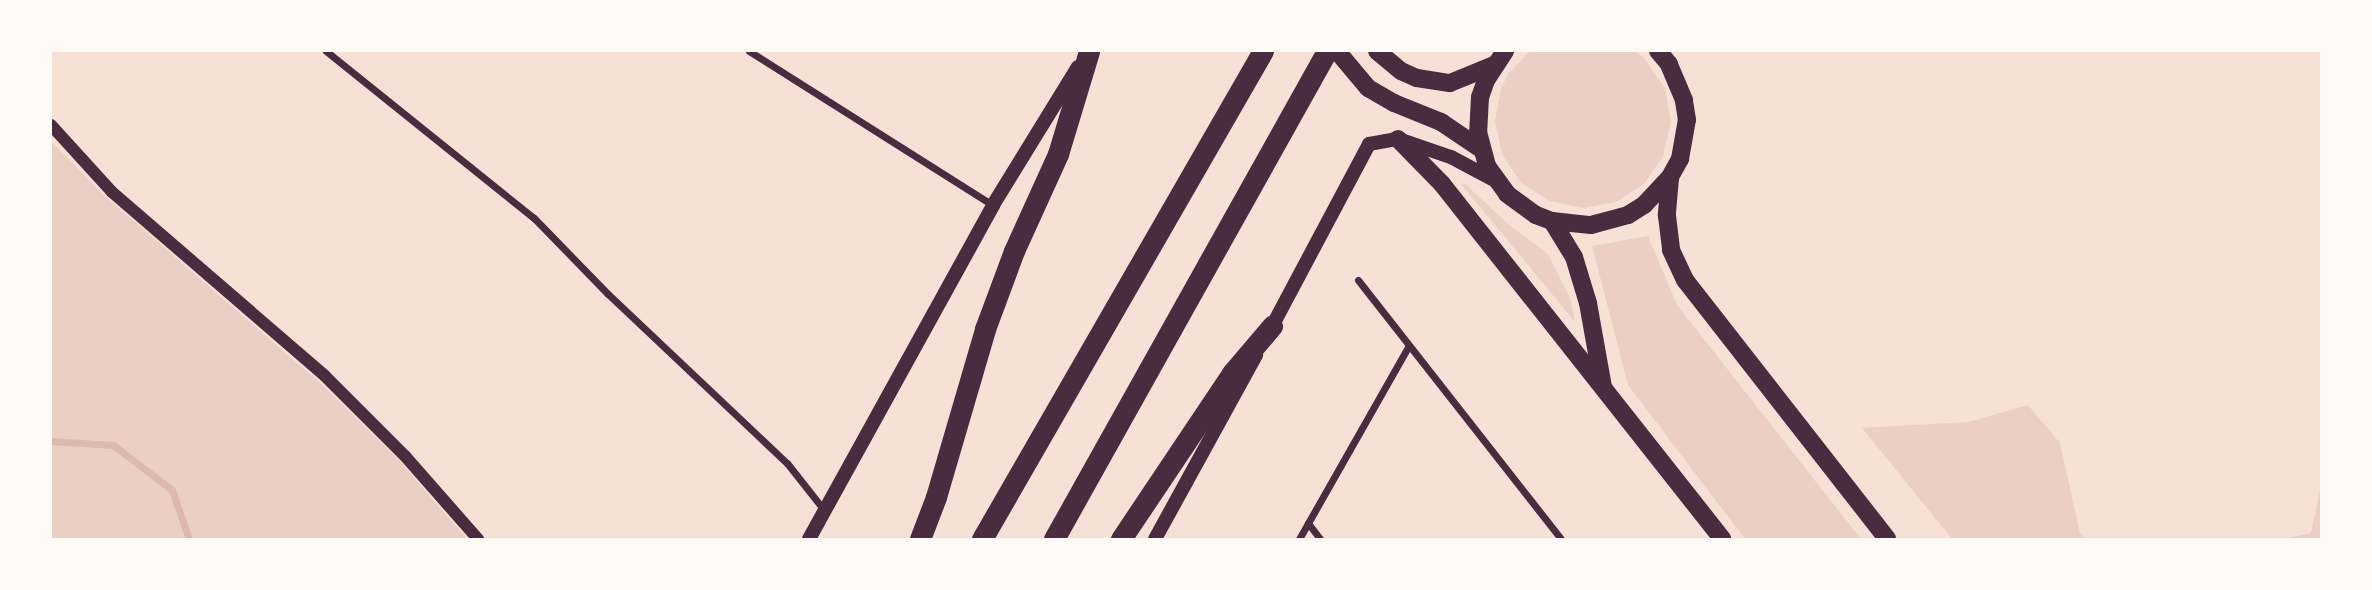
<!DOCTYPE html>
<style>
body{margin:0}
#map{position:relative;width:2372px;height:590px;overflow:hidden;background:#f7e1d7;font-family:"Open Sans",sans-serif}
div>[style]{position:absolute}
.green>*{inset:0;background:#ebcfc5}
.stream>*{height:7px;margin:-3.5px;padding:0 3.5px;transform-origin:3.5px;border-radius:3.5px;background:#dcb8b0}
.minor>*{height:7px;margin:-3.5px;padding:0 3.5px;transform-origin:3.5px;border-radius:3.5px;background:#4a2c40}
.tertiary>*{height:12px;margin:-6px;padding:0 6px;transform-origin:6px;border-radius:6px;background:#4a2c40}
.secondary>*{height:14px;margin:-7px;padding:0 7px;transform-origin:7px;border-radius:7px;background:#4a2c40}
.primary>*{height:18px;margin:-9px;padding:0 9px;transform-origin:9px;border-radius:9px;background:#4a2c40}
.motorway>*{height:21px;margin:-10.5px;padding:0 10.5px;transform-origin:10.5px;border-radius:10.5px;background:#4a2c40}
span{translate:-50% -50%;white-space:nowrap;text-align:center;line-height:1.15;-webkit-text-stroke:5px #fffaf5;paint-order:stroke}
.frame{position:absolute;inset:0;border:52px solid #fffaf5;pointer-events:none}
</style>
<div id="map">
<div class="green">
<div style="clip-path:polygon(1530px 51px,1636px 51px,1645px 59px,1665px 88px,1671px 123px,1663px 156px,1644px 184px,1616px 202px,1583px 208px,1550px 201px,1521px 183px,1502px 154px,1495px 121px,1501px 88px,1509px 73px)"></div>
<div style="clip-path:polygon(51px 141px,106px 197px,319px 382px,399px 460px,467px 539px,51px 539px)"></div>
<div style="clip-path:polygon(1464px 183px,1508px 224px,1548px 254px,1570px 298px,1575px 322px,1461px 184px)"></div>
<div style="clip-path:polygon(1648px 236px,1677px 305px,1861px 539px,1745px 539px,1628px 385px,1592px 246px)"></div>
<div style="clip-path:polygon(2028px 405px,2060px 443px,2080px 533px,2086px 539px,1952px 539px,1862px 428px,1968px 422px)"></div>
<div style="clip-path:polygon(2321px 486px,2321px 539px,2284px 539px,2311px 533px)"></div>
</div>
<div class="stream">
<div style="left:51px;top:441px;width:62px;rotate:3.7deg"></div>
<div style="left:113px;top:445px;width:74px;rotate:37.3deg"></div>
<div style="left:172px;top:490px;width:52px;rotate:70.9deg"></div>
</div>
<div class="minor">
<div style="left:326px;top:51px;width:267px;rotate:38.8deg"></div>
<div style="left:534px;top:218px;width:106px;rotate:45.8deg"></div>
<div style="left:608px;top:294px;width:246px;rotate:43.4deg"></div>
<div style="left:787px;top:463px;width:60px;rotate:51.8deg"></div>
<div style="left:749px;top:51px;width:289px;rotate:32.3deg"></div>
<div style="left:1358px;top:280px;width:329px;rotate:51.9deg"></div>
<div style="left:1308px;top:523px;width:20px;rotate:53deg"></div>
<div style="left:1299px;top:539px;width:221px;rotate:-60.4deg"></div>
</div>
<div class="tertiary">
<div style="left:51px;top:125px;width:91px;rotate:47.7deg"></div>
<div style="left:112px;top:192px;width:281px;rotate:40.8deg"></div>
<div style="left:325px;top:376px;width:113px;rotate:45deg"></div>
<div style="left:405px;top:456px;width:111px;rotate:48.7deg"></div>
</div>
<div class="secondary">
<div style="left:1268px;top:334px;width:215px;rotate:-62deg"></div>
<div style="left:1369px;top:144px;width:29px;rotate:-10deg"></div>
<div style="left:1398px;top:139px;width:56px;rotate:18.8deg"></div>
<div style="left:1451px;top:157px;width:51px;rotate:28.1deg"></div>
<div style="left:809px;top:539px;width:381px;rotate:-61.1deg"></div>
<div style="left:993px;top:205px;width:162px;rotate:-58.4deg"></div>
<div style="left:1155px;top:539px;width:210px;rotate:-61.2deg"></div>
</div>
<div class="primary">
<div style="left:1337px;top:51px;width:48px;rotate:50deg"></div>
<div style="left:1368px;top:88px;width:30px;rotate:30deg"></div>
<div style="left:1394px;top:103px;width:51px;rotate:22deg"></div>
<div style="left:1441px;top:122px;width:48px;rotate:34deg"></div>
<div style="left:1377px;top:51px;width:31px;rotate:40deg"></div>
<div style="left:1401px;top:71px;width:17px;rotate:24deg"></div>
<div style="left:1417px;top:78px;width:33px;rotate:9deg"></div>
<div style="left:1450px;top:83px;width:48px;rotate:-22.2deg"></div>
<div style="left:1505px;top:51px;width:35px;rotate:123deg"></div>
<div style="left:1486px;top:80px;width:18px;rotate:109deg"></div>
<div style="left:1480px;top:97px;width:35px;rotate:93deg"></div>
<div style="left:1478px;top:132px;width:35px;rotate:75deg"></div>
<div style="left:1487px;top:166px;width:34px;rotate:54deg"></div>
<div style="left:1507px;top:194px;width:36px;rotate:36deg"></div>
<div style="left:1536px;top:215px;width:17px;rotate:21deg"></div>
<div style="left:1552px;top:221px;width:39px;rotate:6deg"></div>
<div style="left:1591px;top:225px;width:38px;rotate:-15deg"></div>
<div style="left:1628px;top:215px;width:19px;rotate:-32deg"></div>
<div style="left:1644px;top:205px;width:38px;rotate:-47deg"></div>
<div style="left:1670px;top:177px;width:21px;rotate:-61deg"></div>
<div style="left:1680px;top:159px;width:40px;rotate:-80deg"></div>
<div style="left:1687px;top:120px;width:20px;rotate:-99deg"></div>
<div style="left:1684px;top:100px;width:39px;rotate:-113deg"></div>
<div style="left:1669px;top:64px;width:17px;rotate:-130deg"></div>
<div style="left:1398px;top:139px;width:63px;rotate:45.6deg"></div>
<div style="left:1442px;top:184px;width:452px;rotate:51.7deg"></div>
<div style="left:1670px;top:178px;width:38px;rotate:95deg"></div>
<div style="left:1667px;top:216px;width:34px;rotate:83deg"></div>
<div style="left:1671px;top:250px;width:33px;rotate:65deg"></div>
<div style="left:1685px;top:280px;width:328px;rotate:52deg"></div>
<div style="left:1552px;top:221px;width:42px;rotate:58.6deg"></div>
<div style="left:1574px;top:257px;width:48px;rotate:73.1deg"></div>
<div style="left:1588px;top:303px;width:85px;rotate:79.9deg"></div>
</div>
<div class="motorway">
<div style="left:920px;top:539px;width:45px;rotate:-69.1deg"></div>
<div style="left:936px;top:497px;width:175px;rotate:-73.7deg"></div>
<div style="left:985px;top:329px;width:83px;rotate:-69.6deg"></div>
<div style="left:1014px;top:251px;width:107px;rotate:-65.6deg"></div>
<div style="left:1058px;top:154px;width:108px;rotate:-73.2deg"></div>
<div style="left:982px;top:539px;width:563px;rotate:-60.07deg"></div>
<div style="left:1054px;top:539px;width:559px;rotate:-60.78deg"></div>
<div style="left:1121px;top:539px;width:200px;rotate:-56.2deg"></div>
<div style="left:1232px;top:373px;width:62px;rotate:-49.6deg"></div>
</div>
<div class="frame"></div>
</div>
